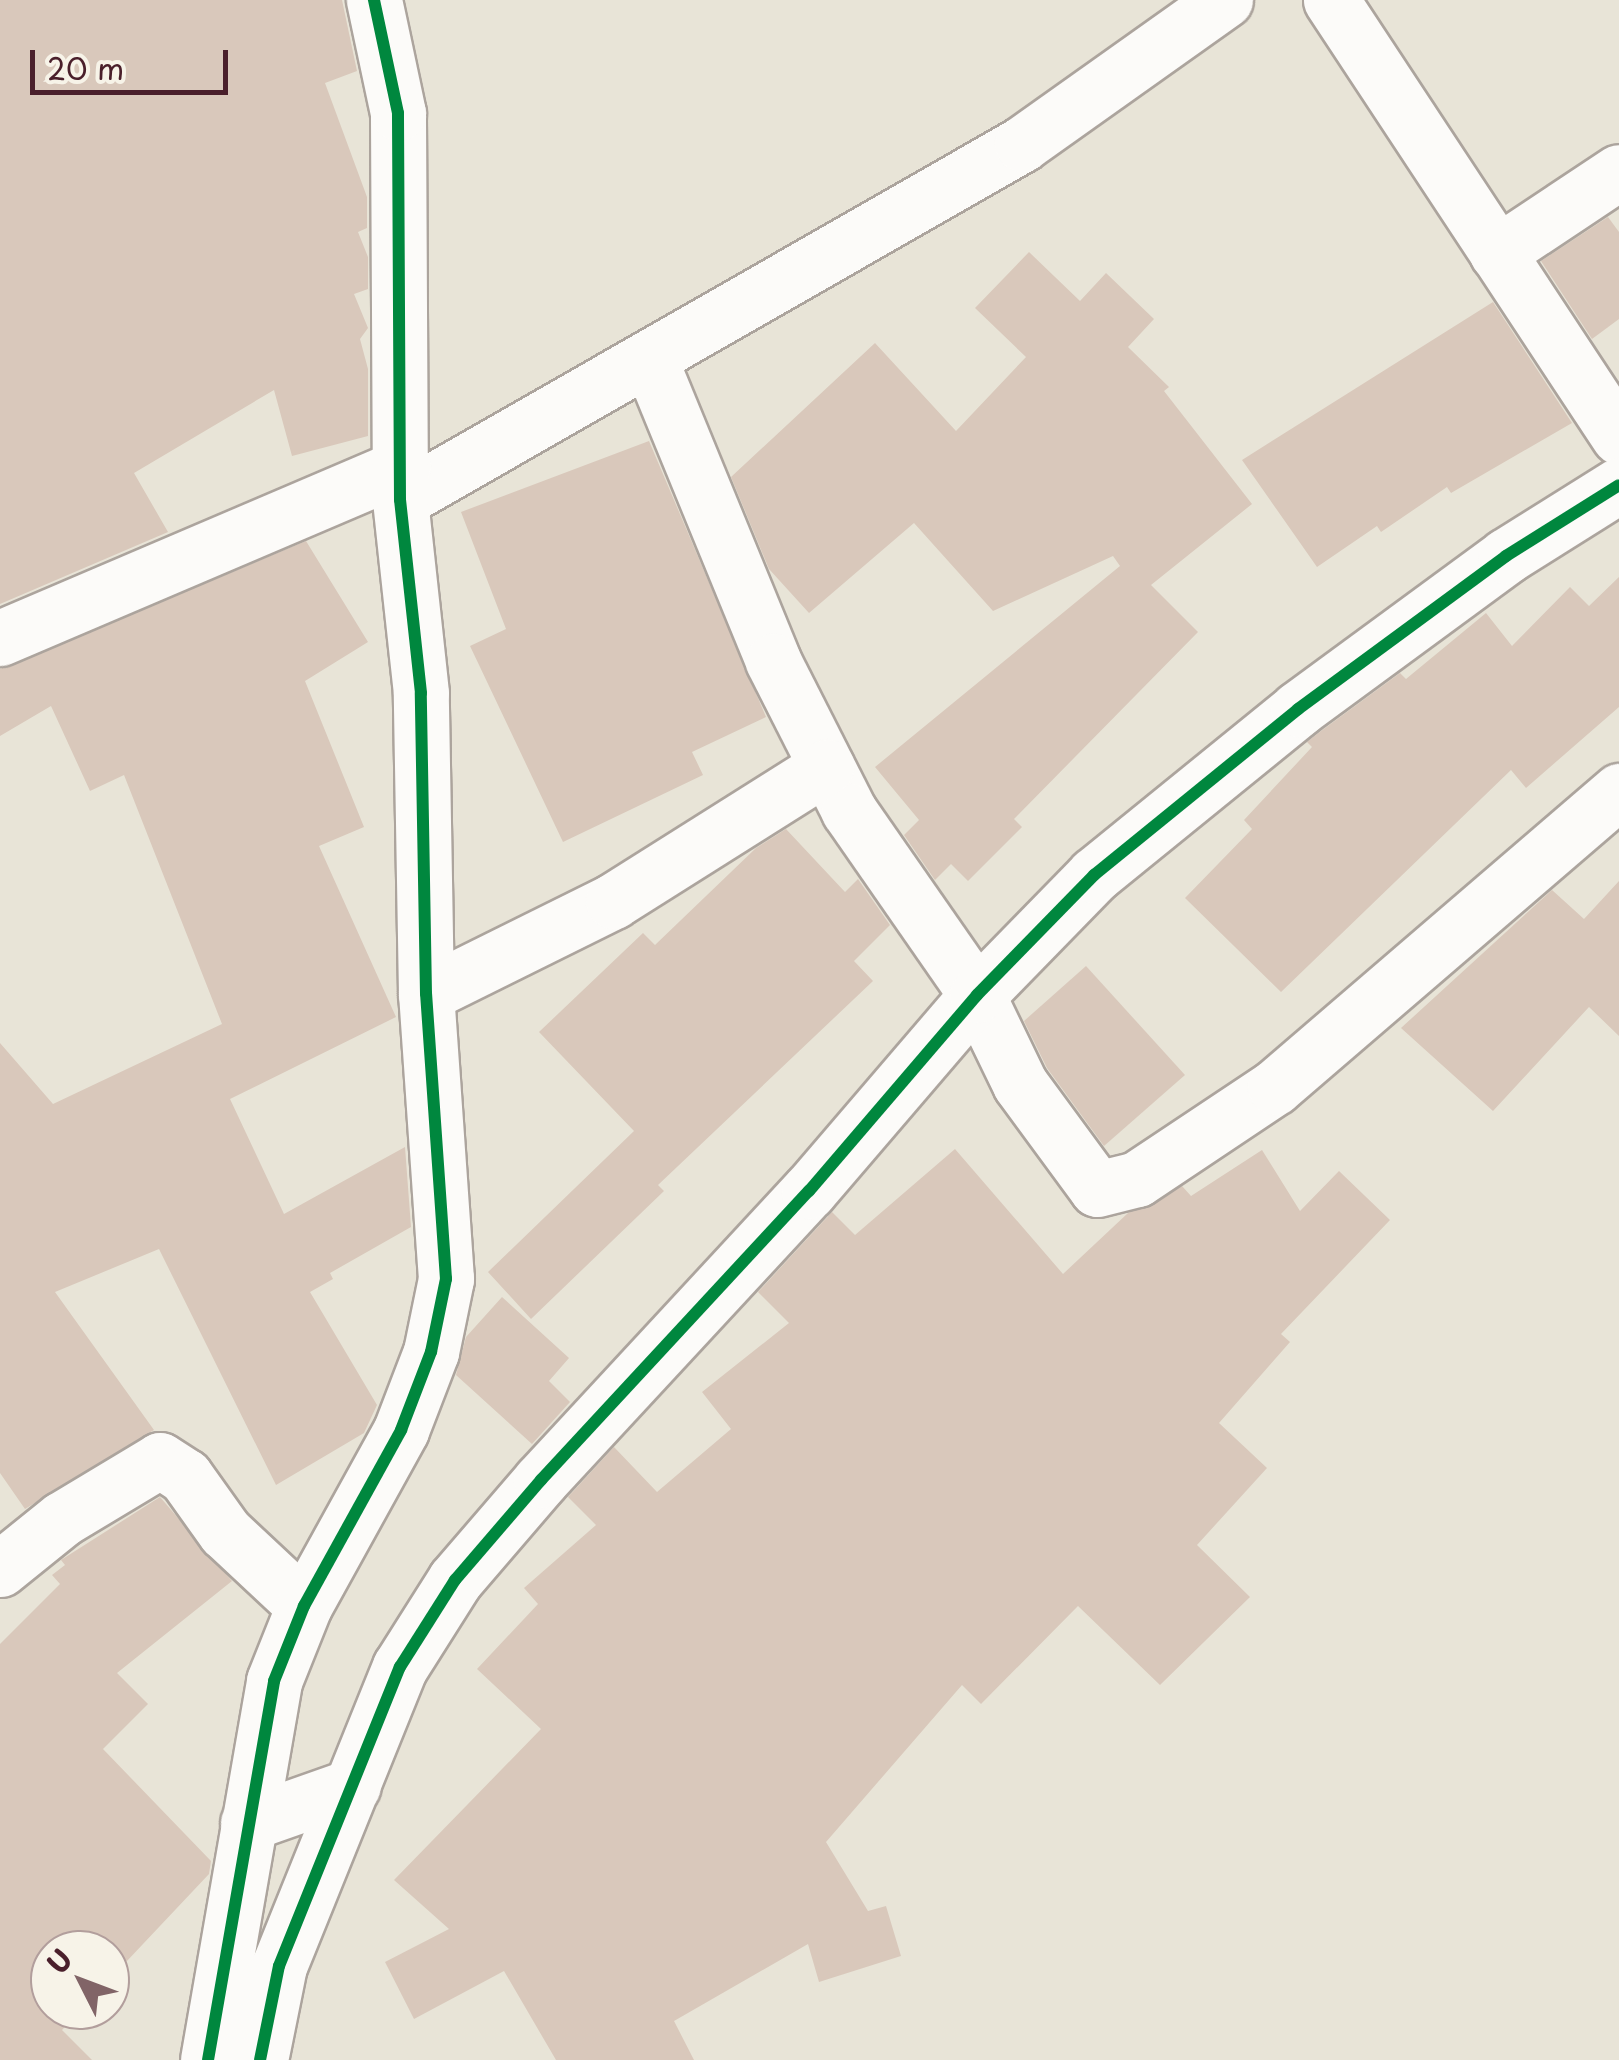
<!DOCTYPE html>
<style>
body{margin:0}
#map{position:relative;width:1619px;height:2060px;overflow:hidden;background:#e8e4d7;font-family:"Playpen Sans",sans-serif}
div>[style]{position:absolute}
.building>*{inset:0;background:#d9c8bb}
.roads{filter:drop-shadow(2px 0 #aca49d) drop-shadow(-2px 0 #aca49d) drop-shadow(0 2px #aca49d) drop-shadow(0 -2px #aca49d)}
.minor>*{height:55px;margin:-27.5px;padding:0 27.5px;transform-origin:27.5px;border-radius:27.5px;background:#fcfbf9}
.cycleway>*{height:12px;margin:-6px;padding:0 6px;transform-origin:6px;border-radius:6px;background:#00873e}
span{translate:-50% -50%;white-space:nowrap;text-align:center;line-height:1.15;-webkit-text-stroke:10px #f7f3e8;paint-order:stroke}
.north{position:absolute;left:30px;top:1930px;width:100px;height:100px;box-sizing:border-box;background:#f7f3e8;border:2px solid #b29e9c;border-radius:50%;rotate:312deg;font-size:28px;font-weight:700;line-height:40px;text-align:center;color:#4a1f2b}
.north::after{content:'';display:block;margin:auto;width:35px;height:45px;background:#816467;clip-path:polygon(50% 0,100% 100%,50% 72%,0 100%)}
.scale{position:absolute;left:30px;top:50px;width:198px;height:45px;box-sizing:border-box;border:5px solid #4a1f2b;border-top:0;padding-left:12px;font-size:30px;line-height:35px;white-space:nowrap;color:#4a1f2b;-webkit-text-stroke:8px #f7f3e8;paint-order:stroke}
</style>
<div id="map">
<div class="building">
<div style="clip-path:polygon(0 0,342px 0,357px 71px,325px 83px,367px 197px,367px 228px,358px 232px,368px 257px,368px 289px,354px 294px,368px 328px,360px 339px,368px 369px,368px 436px,292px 456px,274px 390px,134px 473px,168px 532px,0 604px)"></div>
<div style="clip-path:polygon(1608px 217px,1619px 232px,1619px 319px,1592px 339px,1541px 261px)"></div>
<div style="clip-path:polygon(1029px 252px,1080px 301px,1106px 273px,1154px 319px,1128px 347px,1169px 387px,1164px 391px,1252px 504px,1151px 585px,1198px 632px,1014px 819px,1022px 827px,968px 881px,951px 864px,935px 880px,904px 835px,919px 820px,875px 767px,1120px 566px,1113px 556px,993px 611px,914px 523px,809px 613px,769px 569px,731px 477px,875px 343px,956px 431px,1026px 357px,975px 308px)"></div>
<div style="clip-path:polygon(1493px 302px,1572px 423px,1451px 493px,1447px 487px,1381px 532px,1377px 526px,1317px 567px,1242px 460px)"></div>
<div style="clip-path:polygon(649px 441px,766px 717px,692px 752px,703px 775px,563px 842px,470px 646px,506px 629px,461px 512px)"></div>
<div style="clip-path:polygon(306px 541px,368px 642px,305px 681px,364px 827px,319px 846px,396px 1017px,230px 1099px,284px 1214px,405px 1147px,411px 1227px,330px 1273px,333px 1279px,310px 1292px,377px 1405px,364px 1433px,276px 1485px,159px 1249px,55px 1292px,154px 1430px,25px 1509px,0 1473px,0 1043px,53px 1104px,222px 1024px,124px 775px,90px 791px,51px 706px,0 736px,0 669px)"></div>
<div style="clip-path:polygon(1619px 577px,1619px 707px,1526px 788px,1511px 770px,1281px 992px,1185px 898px,1252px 829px,1244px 820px,1312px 747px,1307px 742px,1317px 734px,1400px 673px,1406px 679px,1486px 613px,1512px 646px,1570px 587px,1589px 606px)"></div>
<div style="clip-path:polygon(786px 829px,845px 892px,858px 879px,890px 925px,854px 961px,873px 981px,658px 1185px,664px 1191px,531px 1319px,488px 1272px,634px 1131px,539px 1032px,643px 933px,655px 945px,756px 848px)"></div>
<div style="clip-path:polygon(1619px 881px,1619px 1036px,1589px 1007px,1493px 1111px,1401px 1028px,1552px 890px,1584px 919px)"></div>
<div style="clip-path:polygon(1086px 966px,1185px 1075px,1104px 1146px,1047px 1068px,1024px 1021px)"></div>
<div style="clip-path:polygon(955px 1149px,1063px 1274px,1128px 1213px,1182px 1186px,1191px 1196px,1262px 1150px,1300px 1211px,1339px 1171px,1390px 1220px,1281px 1334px,1290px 1342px,1219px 1423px,1267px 1468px,1197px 1545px,1250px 1597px,1160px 1685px,1078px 1606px,981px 1704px,962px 1685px,826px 1842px,868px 1911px,886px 1906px,901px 1956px,819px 1982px,808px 1944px,674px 2021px,694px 2060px,556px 2060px,504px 1971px,414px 2019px,385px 1962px,449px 1929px,394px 1880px,541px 1729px,477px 1669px,538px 1604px,524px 1588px,596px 1525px,568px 1497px,614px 1447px,657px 1492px,731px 1429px,702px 1392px,789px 1323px,758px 1292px,832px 1212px,855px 1235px)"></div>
<div style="clip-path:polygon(502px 1297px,569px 1358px,549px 1381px,570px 1402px,532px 1444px,456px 1375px,466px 1337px)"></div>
<div style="clip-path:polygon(160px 1497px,232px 1581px,117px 1673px,148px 1704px,103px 1749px,211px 1861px,209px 1874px,110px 1979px,110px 1950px,50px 1950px,50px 2010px,81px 2010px,62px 2030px,92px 2060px,0 2060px,0 1644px,60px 1584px,52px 1575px,65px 1565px,61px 1560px)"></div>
</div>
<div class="roads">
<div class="minor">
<div style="left:1331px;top:0;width:523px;rotate:56.61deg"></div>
<div style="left:1497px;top:253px;width:146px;rotate:-33.6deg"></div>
<div style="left:649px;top:358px;width:327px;rotate:67.7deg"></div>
<div style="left:773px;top:661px;width:168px;rotate:63.1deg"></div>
<div style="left:849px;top:811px;width:224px;rotate:55.2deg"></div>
<div style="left:977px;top:995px;width:99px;rotate:64.2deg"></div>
<div style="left:1020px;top:1084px;width:130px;rotate:53.7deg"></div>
<div style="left:1097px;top:1189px;width:41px;rotate:-14deg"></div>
<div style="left:1137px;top:1179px;width:166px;rotate:-33.7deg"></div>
<div style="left:1275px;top:1087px;width:454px;rotate:-40.7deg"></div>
<div style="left:400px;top:500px;width:717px;rotate:-29.78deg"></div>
<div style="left:1022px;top:144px;width:249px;rotate:-35.4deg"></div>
<div style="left:0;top:638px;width:438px;rotate:-23.1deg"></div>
<div style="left:426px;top:994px;width:209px;rotate:-26.4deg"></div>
<div style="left:613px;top:901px;width:252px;rotate:-32.2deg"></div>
<div style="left:0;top:1569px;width:80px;rotate:-38.9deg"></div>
<div style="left:62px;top:1519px;width:114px;rotate:-31deg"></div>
<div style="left:160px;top:1460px;width:30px;rotate:33deg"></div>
<div style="left:185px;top:1476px;width:69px;rotate:54.5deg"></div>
<div style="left:225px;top:1532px;width:108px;rotate:43.1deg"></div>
<div style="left:248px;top:1823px;width:111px;rotate:-19.4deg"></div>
<div style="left:208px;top:2060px;width:385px;rotate:-80.1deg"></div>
<div style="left:274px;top:1681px;width:81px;rotate:-68.2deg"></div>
<div style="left:304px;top:1606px;width:201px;rotate:-61.1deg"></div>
<div style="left:401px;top:1430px;width:84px;rotate:-69deg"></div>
<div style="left:431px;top:1352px;width:75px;rotate:-78.4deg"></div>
<div style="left:446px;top:1279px;width:286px;rotate:-94deg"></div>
<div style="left:426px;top:994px;width:301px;rotate:-91deg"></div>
<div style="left:421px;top:693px;width:194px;rotate:-96.2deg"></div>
<div style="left:400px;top:500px;width:387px;rotate:-90.3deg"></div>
<div style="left:398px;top:113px;width:116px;rotate:-102deg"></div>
<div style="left:260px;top:2060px;width:96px;rotate:-78.6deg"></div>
<div style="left:279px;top:1966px;width:323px;rotate:-68deg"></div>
<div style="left:400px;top:1667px;width:103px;rotate:-57.7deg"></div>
<div style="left:455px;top:1580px;width:132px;rotate:-49.3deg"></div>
<div style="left:541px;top:1480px;width:394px;rotate:-47.2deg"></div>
<div style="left:809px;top:1191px;width:258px;rotate:-49.4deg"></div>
<div style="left:977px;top:995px;width:168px;rotate:-45.7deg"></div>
<div style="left:1094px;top:875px;width:263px;rotate:-39.1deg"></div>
<div style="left:1298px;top:709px;width:258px;rotate:-36.3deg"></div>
<div style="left:1506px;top:556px;width:133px;rotate:-32.1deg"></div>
</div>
</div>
<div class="cycleway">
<div style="left:208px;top:2060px;width:385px;rotate:-80.1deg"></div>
<div style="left:274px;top:1681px;width:81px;rotate:-68.2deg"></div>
<div style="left:304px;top:1606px;width:201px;rotate:-61.1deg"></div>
<div style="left:401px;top:1430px;width:84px;rotate:-69deg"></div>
<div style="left:431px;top:1352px;width:75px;rotate:-78.4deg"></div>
<div style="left:446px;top:1279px;width:286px;rotate:-94deg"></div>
<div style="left:426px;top:994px;width:301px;rotate:-91deg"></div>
<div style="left:421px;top:693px;width:194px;rotate:-96.2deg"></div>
<div style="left:400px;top:500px;width:387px;rotate:-90.3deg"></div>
<div style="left:398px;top:113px;width:116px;rotate:-102deg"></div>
<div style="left:260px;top:2060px;width:96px;rotate:-78.6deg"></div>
<div style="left:279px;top:1966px;width:323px;rotate:-68deg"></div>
<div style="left:400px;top:1667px;width:103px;rotate:-57.7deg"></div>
<div style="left:455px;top:1580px;width:132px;rotate:-49.3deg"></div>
<div style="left:541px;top:1480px;width:394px;rotate:-47.2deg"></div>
<div style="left:809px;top:1191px;width:258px;rotate:-49.4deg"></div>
<div style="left:977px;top:995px;width:168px;rotate:-45.7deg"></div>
<div style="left:1094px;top:875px;width:263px;rotate:-39.1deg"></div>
<div style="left:1298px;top:709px;width:258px;rotate:-36.3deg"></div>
<div style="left:1506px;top:556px;width:133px;rotate:-32.1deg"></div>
</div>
<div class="north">U</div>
<div class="scale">20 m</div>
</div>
